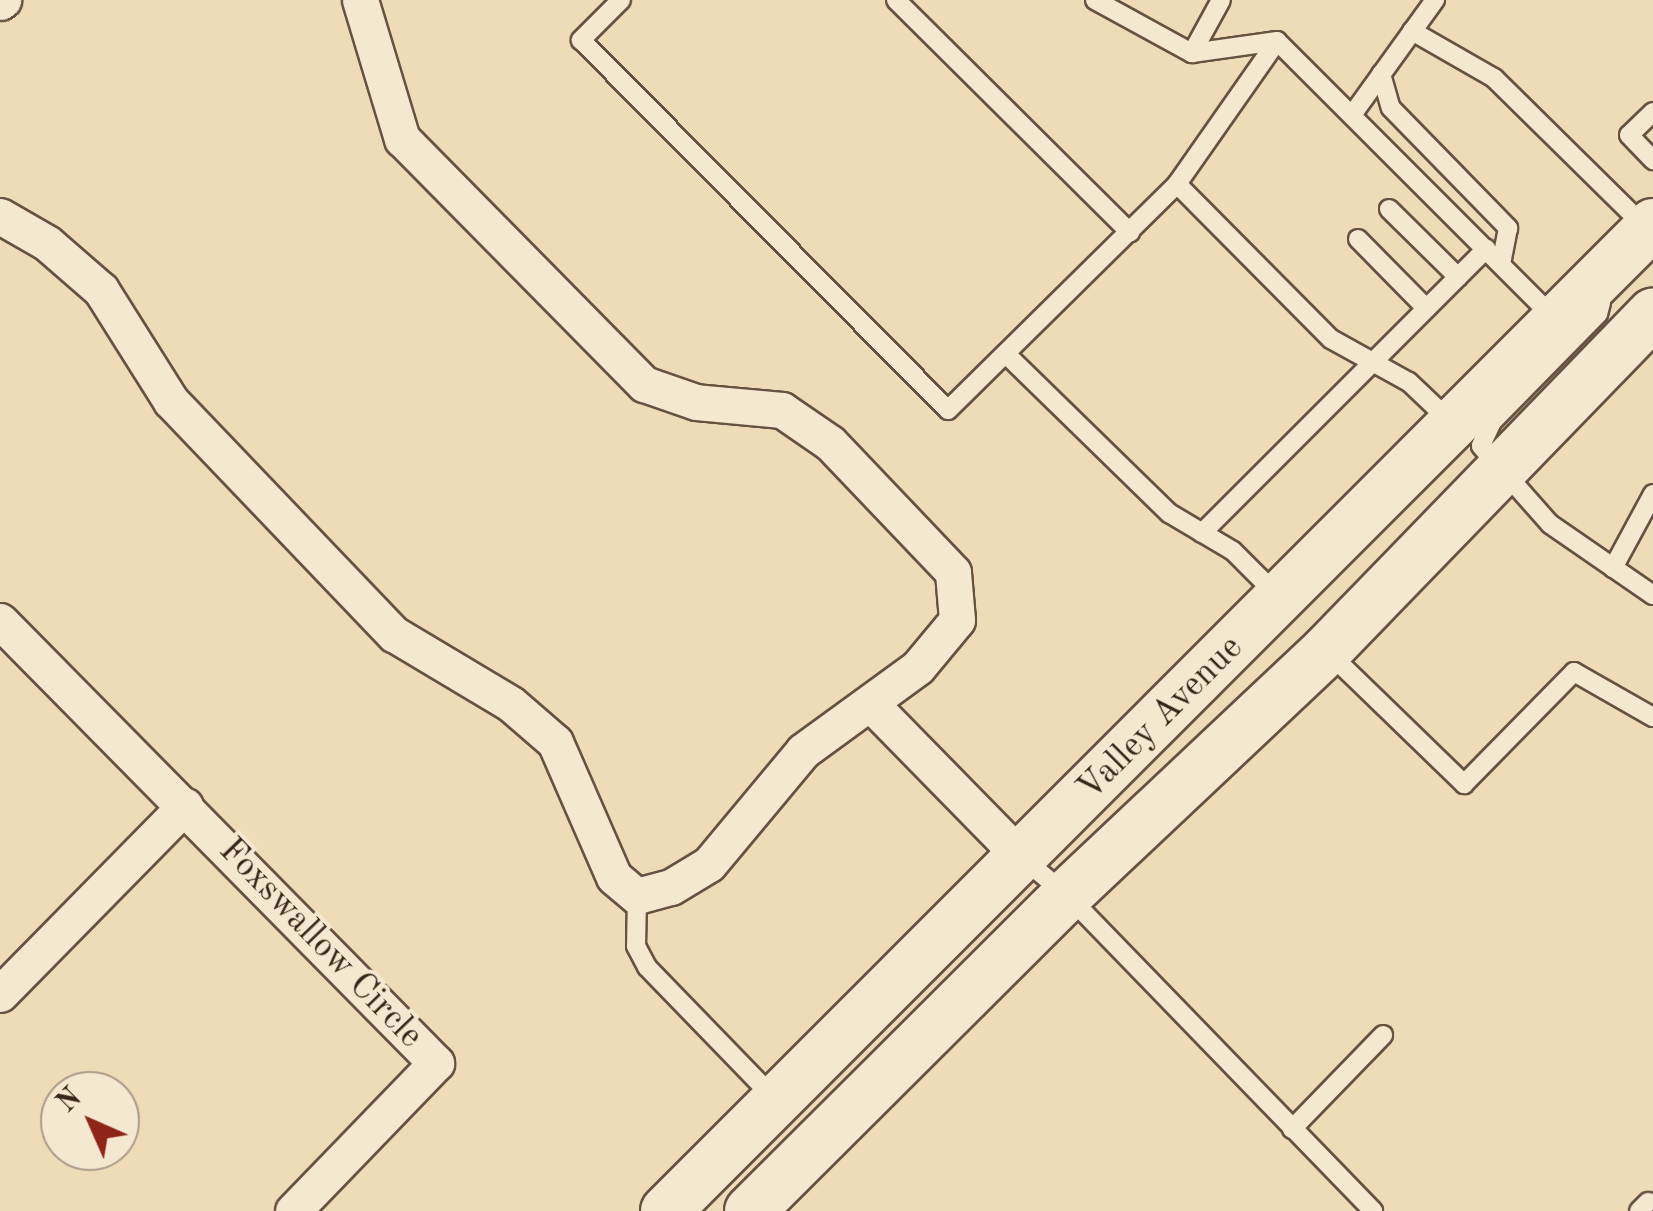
<!DOCTYPE html>
<style>
body{margin:0}
#map{position:relative;width:1653px;height:1211px;overflow:hidden;background:#f0dbb8;font-family:"Old Standard TT",serif}
div>[style]{position:absolute}
.roads{filter:drop-shadow(2px 0 #665242) drop-shadow(-2px 0 #665242) drop-shadow(0 2px #665242) drop-shadow(0 -2px #665242)}
.lane>*{height:18px;margin:-9px;padding:0 9px;transform-origin:9px;border-radius:9px;background:#f5e8d1}
.street>*{height:35px;margin:-17.5px;padding:0 17.5px;transform-origin:17.5px;border-radius:17.5px;background:#f5e8d1}
.secondary>*{height:50px;margin:-25px;padding:0 25px;transform-origin:25px;border-radius:25px;background:#f5e8d1}
span{translate:-50% -50%;white-space:nowrap;text-align:center;line-height:1.15;-webkit-text-stroke:8px #f5e8d1;paint-order:stroke}
.street-label{font-size:35px;color:#38251a}
.north{position:absolute;left:40px;top:1071px;width:100px;height:100px;box-sizing:border-box;background:#f5e8d1;border:2px solid #a99a88;border-radius:50%;rotate:315deg;font-size:28px;font-weight:700;line-height:40px;text-align:center;color:#38251a}
.north::after{content:'';display:block;margin:auto;width:35px;height:45px;background:#8f2418;clip-path:polygon(50% 0,100% 100%,50% 72%,0 100%)}
</style>
<div id="map">
<div class="roads">
<div class="lane">
<div style="left:621px;top:0;width:57px;rotate:135deg"></div>
<div style="left:581px;top:40px;width:521px;rotate:45.23deg"></div>
<div style="left:948px;top:410px;width:322px;rotate:-44.6deg"></div>
<div style="left:1177px;top:184px;width:174px;rotate:-55deg"></div>
<div style="left:896px;top:0;width:330px;rotate:44.8deg"></div>
<div style="left:1095px;top:0;width:111px;rotate:28.7deg"></div>
<div style="left:1192px;top:53px;width:86px;rotate:-8deg"></div>
<div style="left:1277px;top:41px;width:393px;rotate:45deg"></div>
<div style="left:1412px;top:31px;width:95px;rotate:29.8deg"></div>
<div style="left:1494px;top:78px;width:215px;rotate:44.6deg"></div>
<div style="left:1192px;top:53px;width:60px;rotate:-61.3deg"></div>
<div style="left:1381px;top:74px;width:35px;rotate:74deg"></div>
<div style="left:1391px;top:108px;width:168px;rotate:45.7deg"></div>
<div style="left:1508px;top:228px;width:37px;rotate:101deg"></div>
<div style="left:1653px;top:112px;width:33px;rotate:136deg"></div>
<div style="left:1629px;top:135px;width:35px;rotate:46deg"></div>
<div style="left:1352px;top:115px;width:142px;rotate:-54.2deg"></div>
<div style="left:1177px;top:184px;width:218px;rotate:45.2deg"></div>
<div style="left:1331px;top:339px;width:89px;rotate:28.9deg"></div>
<div style="left:1409px;top:382px;width:57px;rotate:43.6deg"></div>
<div style="left:1389px;top:209px;width:97px;rotate:44.6deg"></div>
<div style="left:1358px;top:239px;width:97px;rotate:45.4deg"></div>
<div style="left:1601px;top:303px;width:11px;rotate:105deg"></div>
<div style="left:1598px;top:314px;width:151px;rotate:134.5deg"></div>
<div style="left:1492px;top:422px;width:26px;rotate:115deg"></div>
<div style="left:1481px;top:446px;width:104px;rotate:48.5deg"></div>
<div style="left:1550px;top:524px;width:125px;rotate:34.6deg"></div>
<div style="left:1006px;top:354px;width:228px;rotate:44.3deg"></div>
<div style="left:1169px;top:513px;width:74px;rotate:30.7deg"></div>
<div style="left:1233px;top:551px;width:62px;rotate:45deg"></div>
<div style="left:1202px;top:533px;width:402px;rotate:-45deg"></div>
<div style="left:1613px;top:568px;width:84px;rotate:-61.6deg"></div>
<div style="left:1330px;top:654px;width:187px;rotate:44.1deg"></div>
<div style="left:1464px;top:784px;width:157px;rotate:-45.5deg"></div>
<div style="left:1574px;top:672px;width:91px;rotate:29.7deg"></div>
<div style="left:1021px;top:857px;width:60px;rotate:39.6deg"></div>
<div style="left:1067px;top:895px;width:440px;rotate:45.9deg"></div>
<div style="left:637px;top:896px;width:50px;rotate:91.1deg"></div>
<div style="left:636px;top:946px;width:24px;rotate:62deg"></div>
<div style="left:647px;top:967px;width:181px;rotate:45.9deg"></div>
<div style="left:1292px;top:1129px;width:131px;rotate:-45.9deg"></div>
<div style="left:1639px;top:1211px;width:13px;rotate:-45deg"></div>
</div>
<div class="street">
<div style="left:0;top:2px;width:4px;rotate:-34deg"></div>
<div style="left:0;top:216px;width:54px;rotate:29.9deg"></div>
<div style="left:47px;top:243px;width:72px;rotate:41deg"></div>
<div style="left:101px;top:290px;width:131px;rotate:57.8deg"></div>
<div style="left:171px;top:401px;width:323px;rotate:46.3deg"></div>
<div style="left:394px;top:634px;width:136px;rotate:30.9deg"></div>
<div style="left:511px;top:704px;width:58px;rotate:40.8deg"></div>
<div style="left:555px;top:742px;width:147px;rotate:66.4deg"></div>
<div style="left:614px;top:877px;width:30px;rotate:40deg"></div>
<div style="left:637px;top:896px;width:35px;rotate:-15deg"></div>
<div style="left:671px;top:887px;width:44px;rotate:-31.2deg"></div>
<div style="left:709px;top:864px;width:147px;rotate:-50.2deg"></div>
<div style="left:803px;top:751px;width:142px;rotate:-36.1deg"></div>
<div style="left:918px;top:667px;width:61px;rotate:-50.3deg"></div>
<div style="left:957px;top:620px;width:48px;rotate:-94.8deg"></div>
<div style="left:953px;top:572px;width:178px;rotate:-133.6deg"></div>
<div style="left:830px;top:443px;width:58px;rotate:-145.5deg"></div>
<div style="left:782px;top:410px;width:86px;rotate:-174.7deg"></div>
<div style="left:696px;top:402px;width:55px;rotate:-160.9deg"></div>
<div style="left:644px;top:384px;width:344px;rotate:-134.6deg"></div>
<div style="left:402px;top:139px;width:145px;rotate:-106.8deg"></div>
<div style="left:0;top:621px;width:621px;rotate:45.39deg"></div>
<div style="left:436px;top:1063px;width:206px;rotate:134deg"></div>
<div style="left:870px;top:703px;width:216px;rotate:45.6deg"></div>
<div style="left:0;top:994px;width:264px;rotate:-45.5deg"></div>
</div>
<div class="secondary">
<div style="left:666px;top:1211px;width:1396px;rotate:-45deg"></div>
<div style="left:750px;top:1211px;width:448px;rotate:-44.9deg"></div>
<div style="left:1067px;top:895px;width:356px;rotate:-43.3deg"></div>
<div style="left:1326px;top:651px;width:470px;rotate:-45.9deg"></div>
</div>
</div>
<div class="street-label">
<span style="left:1161px;top:719px;rotate:-45deg">Valley Avenue</span>
<span style="left:320px;top:944px;rotate:46deg">Foxswallow Circle</span>
</div>
<div class="north">N</div>
</div>
